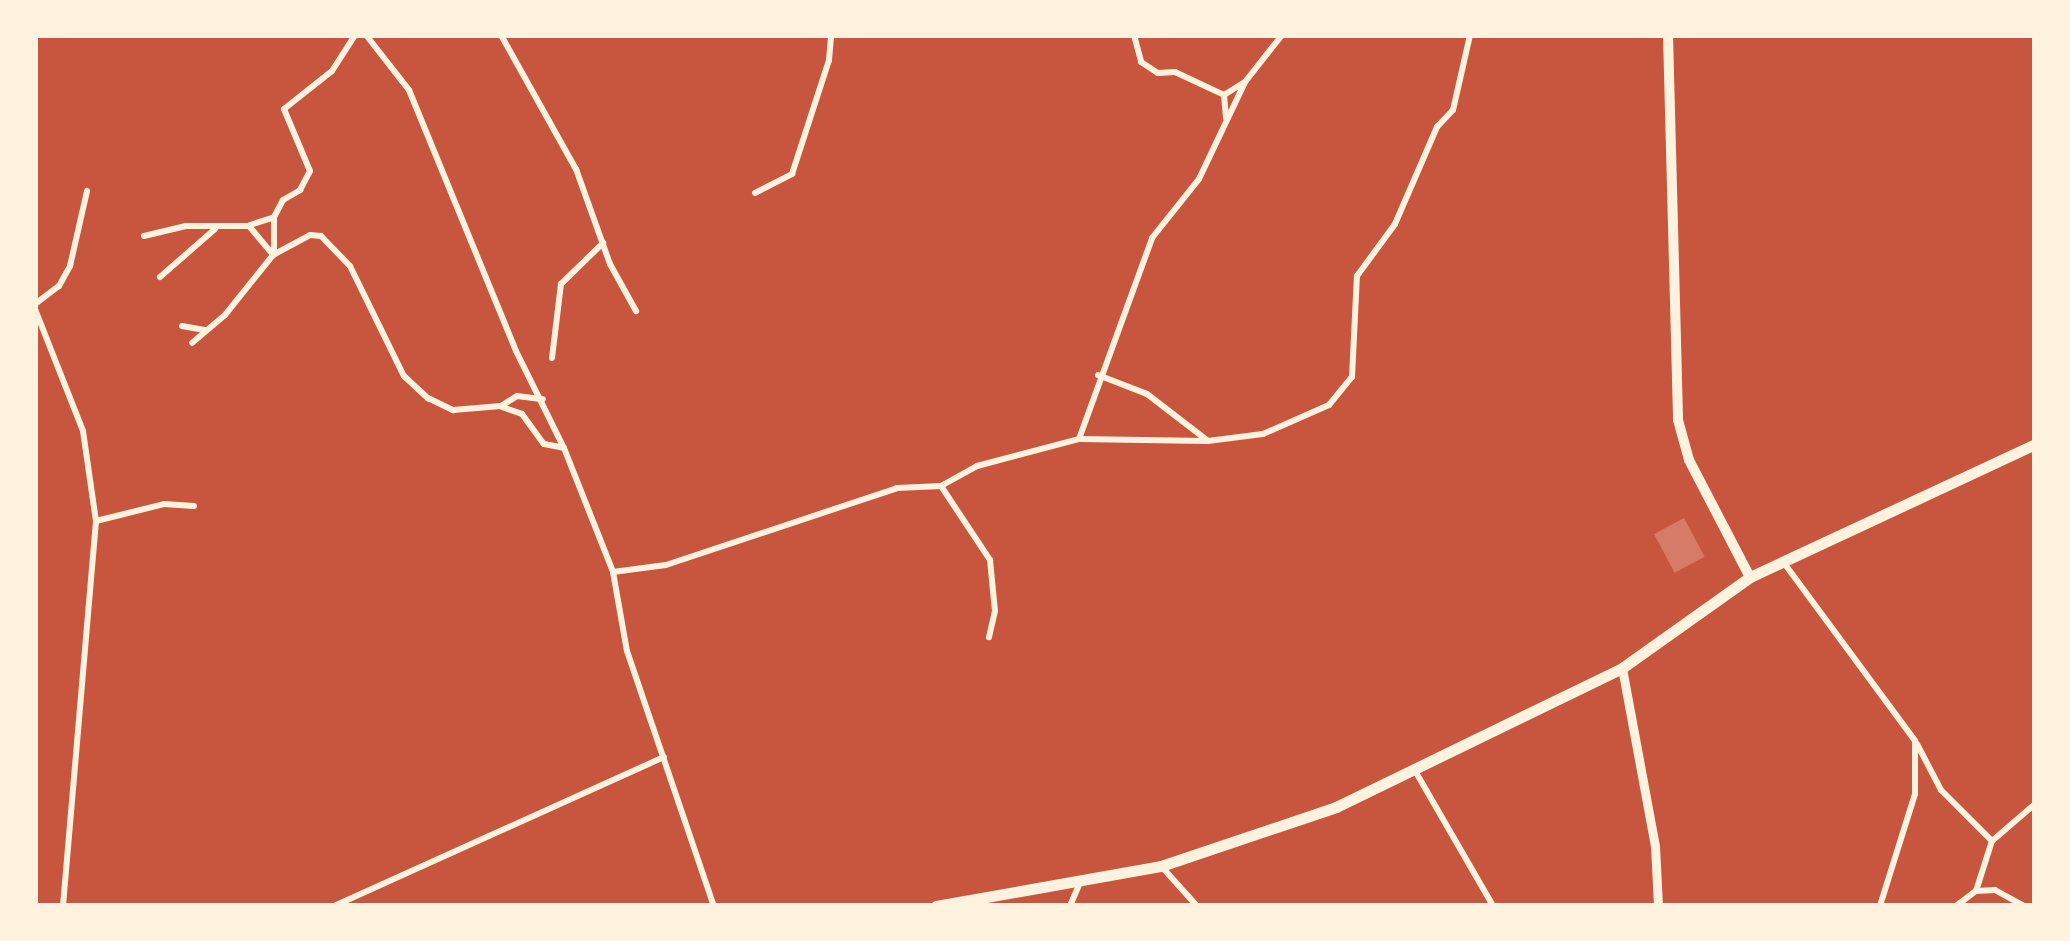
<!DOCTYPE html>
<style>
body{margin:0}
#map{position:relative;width:2070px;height:941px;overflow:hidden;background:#c8553d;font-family:"Fira Sans",sans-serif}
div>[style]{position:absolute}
.building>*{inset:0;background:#d67c66;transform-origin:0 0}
.minor>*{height:6px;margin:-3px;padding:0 3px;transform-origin:3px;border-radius:3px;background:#fff3e0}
.tertiary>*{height:9px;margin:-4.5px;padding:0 4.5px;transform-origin:4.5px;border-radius:4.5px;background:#fff3e0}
.secondary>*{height:10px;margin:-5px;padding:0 5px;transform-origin:5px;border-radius:5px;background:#fff3e0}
.primary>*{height:11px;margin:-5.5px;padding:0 5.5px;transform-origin:5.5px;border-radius:5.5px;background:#fff3e0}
span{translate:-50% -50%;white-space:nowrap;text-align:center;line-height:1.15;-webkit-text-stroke:8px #fff3e0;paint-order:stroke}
.frame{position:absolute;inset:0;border:38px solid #fff3e0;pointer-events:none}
</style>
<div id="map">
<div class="building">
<div style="left:1684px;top:518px;width:44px;height:34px;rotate:62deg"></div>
</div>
<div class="minor">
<div style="left:366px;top:35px;width:70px;rotate:52deg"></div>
<div style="left:409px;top:90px;width:282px;rotate:67.7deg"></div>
<div style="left:516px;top:351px;width:108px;rotate:63.7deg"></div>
<div style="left:564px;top:448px;width:133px;rotate:68.4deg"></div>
<div style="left:613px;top:572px;width:80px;rotate:80deg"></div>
<div style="left:627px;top:651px;width:269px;rotate:71.2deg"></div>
<div style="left:501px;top:35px;width:154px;rotate:60.8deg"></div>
<div style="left:576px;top:169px;width:101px;rotate:70.3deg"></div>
<div style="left:610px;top:264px;width:54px;rotate:61deg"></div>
<div style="left:1134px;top:35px;width:28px;rotate:75deg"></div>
<div style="left:1141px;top:62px;width:20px;rotate:33deg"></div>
<div style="left:1158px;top:73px;width:17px;rotate:-3deg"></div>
<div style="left:1175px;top:72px;width:54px;rotate:25.1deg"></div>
<div style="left:1224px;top:95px;width:25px;rotate:-32deg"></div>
<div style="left:1224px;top:95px;width:23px;rotate:85deg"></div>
<div style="left:755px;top:193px;width:42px;rotate:-27.2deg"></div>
<div style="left:792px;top:174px;width:120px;rotate:-72deg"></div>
<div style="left:829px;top:60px;width:25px;rotate:-85deg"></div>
<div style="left:274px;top:217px;width:37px;rotate:90deg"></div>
<div style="left:250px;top:225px;width:25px;rotate:-18deg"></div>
<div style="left:274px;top:217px;width:19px;rotate:-62deg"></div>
<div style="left:283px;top:200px;width:20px;rotate:-30deg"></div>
<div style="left:300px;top:190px;width:21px;rotate:-62deg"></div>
<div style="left:310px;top:171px;width:67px;rotate:-112.8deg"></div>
<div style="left:284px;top:109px;width:61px;rotate:-38.4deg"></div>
<div style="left:332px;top:71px;width:43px;rotate:-57.4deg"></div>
<div style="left:144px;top:236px;width:43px;rotate:-13.4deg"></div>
<div style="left:186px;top:226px;width:63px"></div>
<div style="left:249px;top:226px;width:38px;rotate:50deg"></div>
<div style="left:273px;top:255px;width:77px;rotate:128.7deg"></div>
<div style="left:225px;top:315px;width:43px;rotate:139.7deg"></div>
<div style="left:273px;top:255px;width:42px;rotate:-28.4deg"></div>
<div style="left:310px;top:235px;width:11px;rotate:5deg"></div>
<div style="left:321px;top:236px;width:42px;rotate:46deg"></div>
<div style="left:350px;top:266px;width:123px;rotate:63.9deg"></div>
<div style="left:404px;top:376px;width:33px;rotate:43deg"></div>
<div style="left:428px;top:398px;width:28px;rotate:26deg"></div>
<div style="left:453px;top:410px;width:48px;rotate:-4.8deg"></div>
<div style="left:501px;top:406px;width:19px;rotate:-32deg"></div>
<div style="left:517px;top:396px;width:26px;rotate:7deg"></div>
<div style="left:160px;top:277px;width:73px;rotate:-41.1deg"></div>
<div style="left:35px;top:304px;width:30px;rotate:-37deg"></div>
<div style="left:59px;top:286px;width:23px;rotate:-61deg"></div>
<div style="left:70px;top:266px;width:77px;rotate:-77.2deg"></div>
<div style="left:35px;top:309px;width:131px;rotate:68.5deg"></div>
<div style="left:83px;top:431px;width:91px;rotate:81.8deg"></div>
<div style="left:96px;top:521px;width:386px;rotate:94.9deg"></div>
<div style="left:182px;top:326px;width:23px;rotate:10deg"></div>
<div style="left:552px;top:358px;width:75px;rotate:-83.1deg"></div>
<div style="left:561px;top:284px;width:59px;rotate:-44.3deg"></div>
<div style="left:1098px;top:375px;width:53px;rotate:21.2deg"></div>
<div style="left:1147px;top:394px;width:77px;rotate:37.6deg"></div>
<div style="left:1208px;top:441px;width:55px;rotate:-7.3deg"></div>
<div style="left:1263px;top:434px;width:72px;rotate:-23.7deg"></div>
<div style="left:1329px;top:405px;width:36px;rotate:-51deg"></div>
<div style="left:1352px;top:377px;width:101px;rotate:-87.2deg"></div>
<div style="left:1357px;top:276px;width:64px;rotate:-53.8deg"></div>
<div style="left:1395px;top:224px;width:106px;rotate:-66.6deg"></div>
<div style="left:1437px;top:127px;width:23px;rotate:-47deg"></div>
<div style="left:1453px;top:110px;width:77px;rotate:-77.2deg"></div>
<div style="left:502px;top:407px;width:21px;rotate:19deg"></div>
<div style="left:522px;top:414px;width:37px;rotate:54deg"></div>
<div style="left:544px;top:444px;width:20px;rotate:11deg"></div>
<div style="left:1079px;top:439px;width:128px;rotate:0.9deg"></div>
<div style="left:941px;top:486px;width:89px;rotate:56.5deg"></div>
<div style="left:990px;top:560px;width:51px;rotate:84.4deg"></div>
<div style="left:995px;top:611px;width:27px;rotate:103deg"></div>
<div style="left:96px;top:521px;width:70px;rotate:-14deg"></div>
<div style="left:164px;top:504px;width:30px;rotate:4deg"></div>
<div style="left:1784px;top:563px;width:221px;rotate:53.6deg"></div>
<div style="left:1915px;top:741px;width:53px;rotate:90deg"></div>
<div style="left:1915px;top:794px;width:117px;rotate:107.4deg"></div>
<div style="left:613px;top:572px;width:53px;rotate:-7.5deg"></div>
<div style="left:666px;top:565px;width:243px;rotate:-18.4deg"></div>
<div style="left:897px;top:488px;width:44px;rotate:-2.6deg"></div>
<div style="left:941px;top:486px;width:41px;rotate:-29.1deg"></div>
<div style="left:977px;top:466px;width:106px;rotate:-14.8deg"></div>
<div style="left:1079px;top:439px;width:214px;rotate:-70deg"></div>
<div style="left:1152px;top:238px;width:75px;rotate:-51.5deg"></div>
<div style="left:1199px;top:179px;width:107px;rotate:-64.6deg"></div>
<div style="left:1245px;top:82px;width:60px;rotate:-51.8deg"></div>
<div style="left:1917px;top:744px;width:52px;rotate:62.4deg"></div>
<div style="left:1941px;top:790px;width:72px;rotate:45deg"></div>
<div style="left:1414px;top:769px;width:158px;rotate:60deg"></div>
<div style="left:1161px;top:866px;width:54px;rotate:48deg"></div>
<div style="left:1976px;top:891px;width:52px;rotate:-72.3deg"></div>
<div style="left:1992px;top:841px;width:57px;rotate:-40.7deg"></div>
<div style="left:334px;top:906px;width:362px;rotate:-24.3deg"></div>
<div style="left:1070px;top:906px;width:25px;rotate:-67deg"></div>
<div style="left:1956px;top:906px;width:25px;rotate:-37deg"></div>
<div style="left:1976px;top:891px;width:19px;rotate:-3deg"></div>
<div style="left:1995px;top:890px;width:33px;rotate:29deg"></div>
</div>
<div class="tertiary">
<div style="left:1622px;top:668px;width:181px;rotate:79.5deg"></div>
<div style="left:1655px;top:846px;width:60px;rotate:87.1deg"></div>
</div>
<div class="secondary">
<div style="left:1668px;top:35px;width:385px;rotate:88.5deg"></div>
<div style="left:1678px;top:420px;width:41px;rotate:74.6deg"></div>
<div style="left:1689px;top:460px;width:132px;rotate:62.5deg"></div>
</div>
<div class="primary">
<div style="left:936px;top:906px;width:229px;rotate:-10.1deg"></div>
<div style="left:1161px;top:866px;width:185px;rotate:-18.6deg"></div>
<div style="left:1336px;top:807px;width:318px;rotate:-25.9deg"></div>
<div style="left:1622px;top:668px;width:157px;rotate:-35.4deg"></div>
<div style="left:1750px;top:577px;width:315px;rotate:-25deg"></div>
</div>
<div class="frame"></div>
</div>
